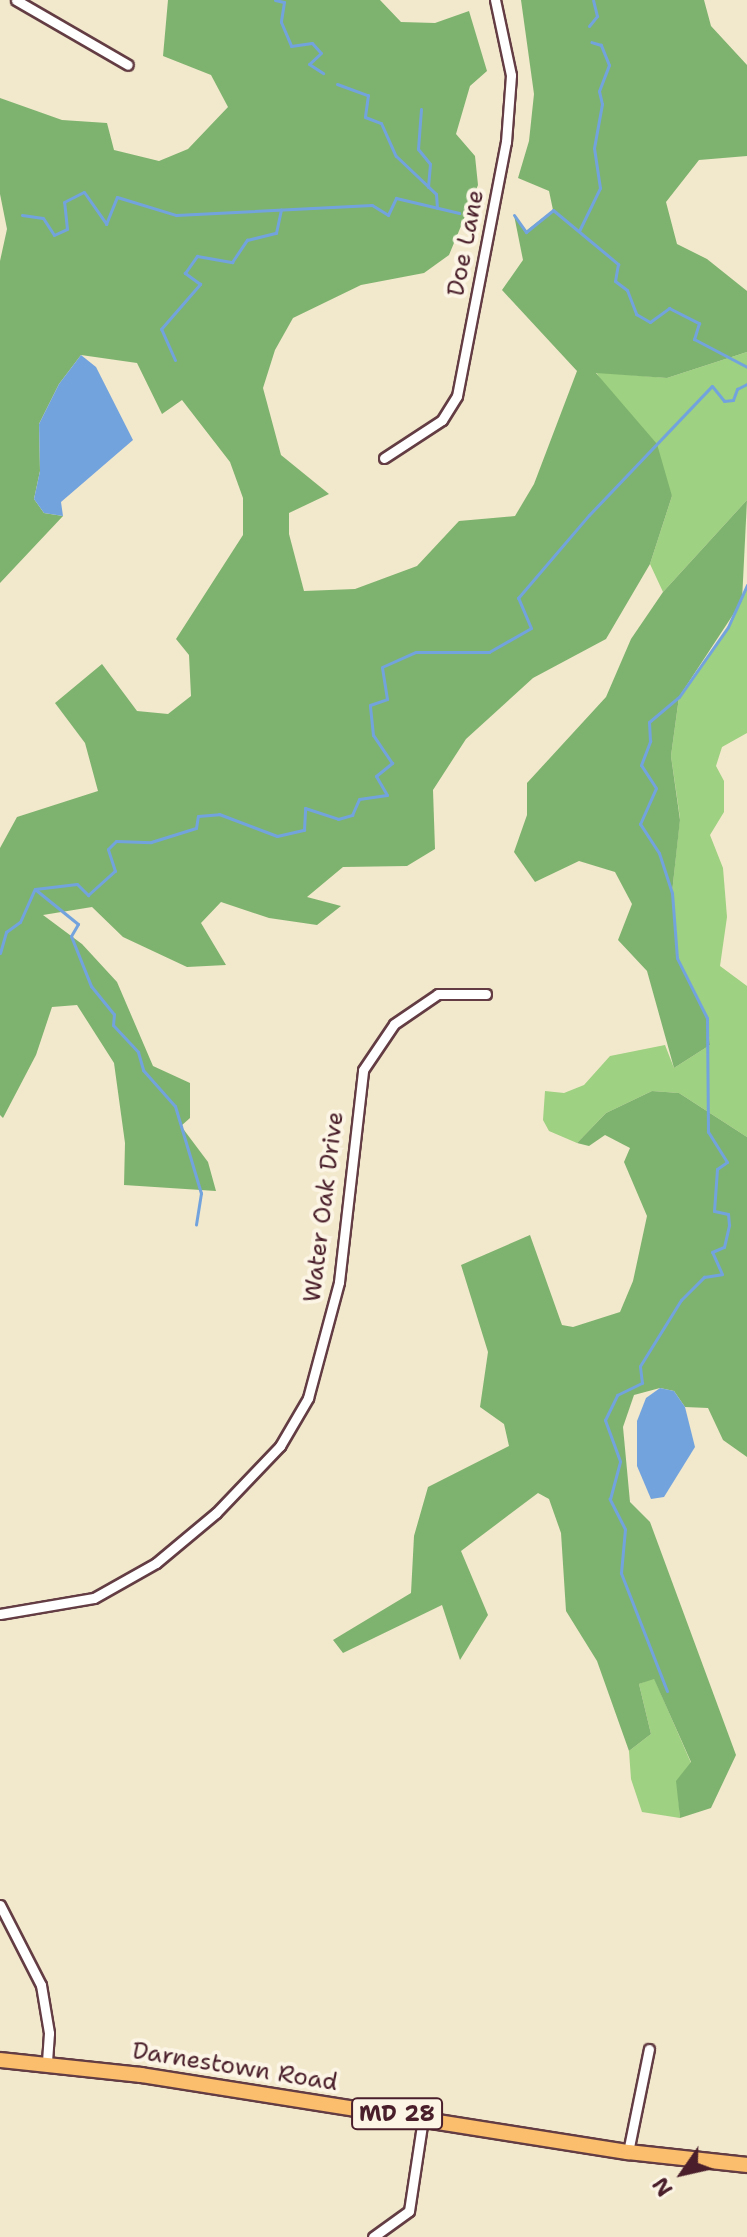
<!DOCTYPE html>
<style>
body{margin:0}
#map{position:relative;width:747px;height:2237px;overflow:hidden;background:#f2e8cc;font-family:"Shantell Sans",sans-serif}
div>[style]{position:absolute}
.green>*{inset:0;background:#9ed181}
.forest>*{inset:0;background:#7eb36f}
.water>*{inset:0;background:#73a3dd}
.stream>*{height:3px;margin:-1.5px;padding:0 1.5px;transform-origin:1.5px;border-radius:1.5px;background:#73a3dd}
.roads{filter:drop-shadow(2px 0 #633d43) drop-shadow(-2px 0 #633d43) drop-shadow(0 2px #633d43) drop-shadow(0 -2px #633d43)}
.minor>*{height:9px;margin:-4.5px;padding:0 4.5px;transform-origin:4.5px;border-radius:4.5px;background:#fff}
.primary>*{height:14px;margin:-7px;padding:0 7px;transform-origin:7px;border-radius:7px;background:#fabe6d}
span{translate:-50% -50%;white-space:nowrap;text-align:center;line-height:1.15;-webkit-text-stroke:8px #fcf5e5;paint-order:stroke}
.shield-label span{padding:2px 6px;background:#fcf5e5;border:2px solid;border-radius:6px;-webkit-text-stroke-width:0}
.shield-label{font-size:22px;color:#4a1f2b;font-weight:700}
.street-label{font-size:24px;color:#4a1f2b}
.north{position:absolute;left:643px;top:2133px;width:80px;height:80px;-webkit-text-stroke:6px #fcf5e5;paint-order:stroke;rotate:236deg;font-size:22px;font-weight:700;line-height:32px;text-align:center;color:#4a1f2b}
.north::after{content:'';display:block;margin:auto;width:28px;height:36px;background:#4a1f2b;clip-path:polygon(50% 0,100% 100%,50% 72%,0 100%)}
</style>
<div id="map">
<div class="green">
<div style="clip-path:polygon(747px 352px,747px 500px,663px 592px,650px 564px,672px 496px,596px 372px,667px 378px)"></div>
<div style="clip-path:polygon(747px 585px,747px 733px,722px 747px,716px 766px,724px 781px,724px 812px,710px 835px,723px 868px,727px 917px,720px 966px,747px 986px,747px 1137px,679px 1093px,652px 1091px,606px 1113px,577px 1143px,549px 1131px,543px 1120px,545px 1091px,564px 1093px,584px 1085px,610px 1056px,665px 1045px,674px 1068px,710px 1045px,707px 1018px,677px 958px,672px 893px,680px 818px,671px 756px,679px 697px,729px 626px)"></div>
<div style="clip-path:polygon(654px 1678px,691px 1763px,677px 1781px,680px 1818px,642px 1812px,631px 1779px,629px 1751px,651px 1734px,639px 1684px)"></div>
</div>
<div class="forest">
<div style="clip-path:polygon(168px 0,380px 0,401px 22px,435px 23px,469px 11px,487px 71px,470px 86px,456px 134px,475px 156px,478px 185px,449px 255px,424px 273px,361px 285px,293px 318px,275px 350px,263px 388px,281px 455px,329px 494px,289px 513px,289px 534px,304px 591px,355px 589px,417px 566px,459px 521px,515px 516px,534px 484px,577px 371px,502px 290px,523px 260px,514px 215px,526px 231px,553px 210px,549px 191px,518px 178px,529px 141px,534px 94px,521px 0,704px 0,711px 26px,747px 65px,747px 156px,699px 160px,666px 202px,677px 244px,707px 259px,747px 291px,747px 352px,667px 378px,596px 373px,657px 444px,672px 496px,650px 564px,606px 639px,533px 678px,466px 739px,433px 790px,435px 849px,407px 866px,343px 867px,307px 897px,341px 906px,317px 925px,269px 918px,221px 902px,201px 923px,226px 965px,187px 967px,123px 937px,92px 907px,43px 915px,82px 944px,117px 982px,153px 1066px,190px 1083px,190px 1118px,181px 1126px,208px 1162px,216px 1191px,124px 1185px,125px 1143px,114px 1063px,77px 1005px,52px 1007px,36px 1055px,3px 1118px,0 1115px,0 848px,17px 817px,98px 791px,85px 743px,55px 703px,102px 664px,137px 711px,168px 714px,191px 696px,189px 655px,176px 639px,243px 535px,243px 498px,230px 462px,182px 400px,162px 414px,137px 363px,81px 355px,59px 384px,39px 424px,40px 471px,34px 499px,44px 513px,63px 516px,0 583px,0 261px,7px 229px,0 194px,0 98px,62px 120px,107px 123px,114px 150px,159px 161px,188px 149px,228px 107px,211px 75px,163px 56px)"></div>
<div style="clip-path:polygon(747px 500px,742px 601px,679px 697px,671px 756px,680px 820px,672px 893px,677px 958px,707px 1018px,710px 1045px,674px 1068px,647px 971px,618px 940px,632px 904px,615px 872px,579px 861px,535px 882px,514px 852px,527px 815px,527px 783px,606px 697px,631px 639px,663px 592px)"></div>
<div style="clip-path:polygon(652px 1091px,679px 1093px,747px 1137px,747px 1457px,723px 1440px,708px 1408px,685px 1407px,674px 1391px,660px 1388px,634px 1395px,623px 1427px,630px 1502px,650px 1522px,736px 1755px,711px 1808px,680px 1818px,676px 1781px,691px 1762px,654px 1679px,639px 1684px,651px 1734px,629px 1751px,597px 1661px,566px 1611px,561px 1533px,549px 1499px,538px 1493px,461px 1551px,488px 1615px,460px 1660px,442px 1605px,343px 1653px,333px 1640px,411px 1593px,414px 1536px,428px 1487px,509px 1446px,504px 1424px,480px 1407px,488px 1352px,461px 1265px,530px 1235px,562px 1325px,573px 1327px,620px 1312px,633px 1281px,647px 1216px,624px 1162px,630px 1148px,605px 1135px,589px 1146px,577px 1143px,606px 1113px)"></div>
</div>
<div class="water">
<div style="clip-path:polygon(81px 355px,96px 367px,133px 440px,61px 502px,63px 516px,44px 513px,34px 499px,40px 471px,39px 424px,59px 384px)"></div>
<div style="clip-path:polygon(660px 1388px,674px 1391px,685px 1407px,695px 1447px,664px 1497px,651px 1499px,637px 1466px,637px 1421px,646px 1398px)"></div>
</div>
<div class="stream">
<div style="left:275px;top:0;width:9px;rotate:13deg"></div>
<div style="left:284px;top:2px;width:20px;rotate:99deg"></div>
<div style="left:281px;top:22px;width:26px;rotate:67deg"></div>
<div style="left:291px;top:46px;width:21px;rotate:-8deg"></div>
<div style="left:312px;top:43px;width:13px;rotate:48deg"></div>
<div style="left:321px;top:53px;width:16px;rotate:137deg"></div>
<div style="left:309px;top:64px;width:17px;rotate:33deg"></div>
<div style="left:589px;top:26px;width:13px;rotate:-51deg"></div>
<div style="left:597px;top:16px;width:16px;rotate:-104deg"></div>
<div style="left:337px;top:84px;width:33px;rotate:20deg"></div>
<div style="left:368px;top:95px;width:22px;rotate:98deg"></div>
<div style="left:365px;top:117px;width:17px;rotate:21deg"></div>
<div style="left:381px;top:123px;width:36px;rotate:66deg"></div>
<div style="left:396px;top:156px;width:55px;rotate:43.5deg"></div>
<div style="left:436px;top:194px;width:14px;rotate:86deg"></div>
<div style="left:421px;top:109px;width:40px;rotate:94.3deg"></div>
<div style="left:418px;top:149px;width:19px;rotate:51deg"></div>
<div style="left:430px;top:164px;width:23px;rotate:95deg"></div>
<div style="left:22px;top:215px;width:21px;rotate:8deg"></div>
<div style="left:43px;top:218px;width:20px;rotate:57deg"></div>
<div style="left:54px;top:235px;width:14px;rotate:-25deg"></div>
<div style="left:67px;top:229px;width:27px;rotate:-96deg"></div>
<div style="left:64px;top:202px;width:22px;rotate:-27deg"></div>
<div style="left:84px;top:192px;width:39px;rotate:55deg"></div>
<div style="left:106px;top:224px;width:29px;rotate:-68deg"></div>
<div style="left:117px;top:197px;width:62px;rotate:17deg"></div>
<div style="left:176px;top:215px;width:196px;rotate:-2.9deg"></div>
<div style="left:372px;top:205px;width:19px;rotate:32deg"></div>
<div style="left:388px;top:215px;width:19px;rotate:-65deg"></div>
<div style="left:396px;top:198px;width:65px;rotate:13.4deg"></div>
<div style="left:514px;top:215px;width:21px;rotate:55deg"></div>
<div style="left:526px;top:232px;width:35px;rotate:-39deg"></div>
<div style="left:553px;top:210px;width:85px;rotate:39.7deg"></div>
<div style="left:618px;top:264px;width:17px;rotate:100deg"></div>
<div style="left:615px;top:281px;width:15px;rotate:37deg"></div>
<div style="left:627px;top:290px;width:26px;rotate:69deg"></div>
<div style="left:636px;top:314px;width:16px;rotate:30deg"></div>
<div style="left:650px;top:322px;width:24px;rotate:-36deg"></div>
<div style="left:669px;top:308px;width:34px;rotate:27deg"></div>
<div style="left:699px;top:323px;width:17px;rotate:107deg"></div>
<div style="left:694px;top:339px;width:60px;rotate:27.8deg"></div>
<div style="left:579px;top:231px;width:48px;rotate:-64deg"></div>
<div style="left:600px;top:188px;width:40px;rotate:-98.5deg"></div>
<div style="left:594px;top:148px;width:45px;rotate:-79.7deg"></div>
<div style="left:602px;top:104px;width:13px;rotate:-103deg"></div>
<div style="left:599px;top:91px;width:28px;rotate:-69deg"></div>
<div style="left:609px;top:65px;width:22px;rotate:-112deg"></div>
<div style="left:601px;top:45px;width:10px;rotate:-163deg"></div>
<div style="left:175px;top:360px;width:34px;rotate:-114deg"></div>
<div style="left:161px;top:329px;width:60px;rotate:-49.1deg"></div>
<div style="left:200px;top:284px;width:19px;rotate:-144deg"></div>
<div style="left:185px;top:273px;width:21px;rotate:-55deg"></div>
<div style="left:197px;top:256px;width:36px;rotate:10deg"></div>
<div style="left:232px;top:262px;width:27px;rotate:-56deg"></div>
<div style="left:247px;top:240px;width:30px;rotate:-14deg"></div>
<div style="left:276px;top:233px;width:24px;rotate:-78deg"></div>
<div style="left:36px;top:890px;width:54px;rotate:39deg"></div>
<div style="left:78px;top:924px;width:14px;rotate:120deg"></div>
<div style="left:71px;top:936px;width:54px;rotate:68.2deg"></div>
<div style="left:91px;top:986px;width:36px;rotate:51deg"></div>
<div style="left:114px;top:1014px;width:11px;rotate:95deg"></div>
<div style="left:113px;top:1025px;width:37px;rotate:47deg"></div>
<div style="left:138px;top:1052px;width:19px;rotate:74deg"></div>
<div style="left:143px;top:1070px;width:48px;rotate:48.4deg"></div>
<div style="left:175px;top:1106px;width:91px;rotate:73.4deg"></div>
<div style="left:201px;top:1193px;width:32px;rotate:99deg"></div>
<div style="left:0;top:953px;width:22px;rotate:-74deg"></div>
<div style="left:6px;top:932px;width:17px;rotate:-36deg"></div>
<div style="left:20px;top:922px;width:36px;rotate:-66deg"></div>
<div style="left:35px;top:889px;width:42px;rotate:-6.8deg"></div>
<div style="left:77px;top:884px;width:16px;rotate:45deg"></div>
<div style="left:88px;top:895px;width:36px;rotate:-42deg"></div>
<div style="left:115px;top:871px;width:23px;rotate:-108deg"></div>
<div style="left:108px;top:849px;width:11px;rotate:-45deg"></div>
<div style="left:116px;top:841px;width:35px;rotate:2deg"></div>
<div style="left:151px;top:842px;width:47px;rotate:-17.3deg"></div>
<div style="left:196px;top:828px;width:12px;rotate:-81deg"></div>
<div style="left:198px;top:816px;width:21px;rotate:-5deg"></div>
<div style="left:219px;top:814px;width:62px;rotate:20.8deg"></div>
<div style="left:277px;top:836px;width:28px;rotate:-13deg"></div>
<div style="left:304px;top:830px;width:22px;rotate:-87deg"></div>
<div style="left:305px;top:808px;width:35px;rotate:18deg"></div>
<div style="left:338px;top:819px;width:15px;rotate:-16deg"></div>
<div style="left:352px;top:815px;width:17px;rotate:-66deg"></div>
<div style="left:359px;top:799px;width:28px;rotate:-8deg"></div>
<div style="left:387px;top:795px;width:22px;rotate:-120deg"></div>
<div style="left:376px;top:776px;width:21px;rotate:-39deg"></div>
<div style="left:392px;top:763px;width:34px;rotate:-124deg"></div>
<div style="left:373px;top:735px;width:30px;rotate:-96deg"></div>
<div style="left:370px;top:705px;width:18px;rotate:-19deg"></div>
<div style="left:387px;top:699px;width:32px;rotate:-99deg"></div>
<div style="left:382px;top:667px;width:37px;rotate:-24deg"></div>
<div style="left:416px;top:652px;width:73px"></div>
<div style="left:489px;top:652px;width:48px;rotate:-29.7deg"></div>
<div style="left:531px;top:628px;width:33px;rotate:-113deg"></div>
<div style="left:518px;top:598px;width:109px;rotate:-49.5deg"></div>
<div style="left:589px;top:515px;width:178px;rotate:-46.4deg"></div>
<div style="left:712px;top:386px;width:19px;rotate:51deg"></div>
<div style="left:724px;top:401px;width:9px;rotate:-6deg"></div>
<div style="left:733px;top:400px;width:12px;rotate:-70deg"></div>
<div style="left:737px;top:389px;width:11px;rotate:-27deg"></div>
<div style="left:667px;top:1691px;width:127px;rotate:-111.3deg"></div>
<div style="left:621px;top:1573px;width:44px;rotate:-84.8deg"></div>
<div style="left:625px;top:1529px;width:34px;rotate:-117deg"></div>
<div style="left:610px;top:1499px;width:39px;rotate:-75deg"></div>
<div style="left:620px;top:1461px;width:44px;rotate:-110.1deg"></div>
<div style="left:605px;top:1420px;width:28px;rotate:-64deg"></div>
<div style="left:617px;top:1395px;width:28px;rotate:-26deg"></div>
<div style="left:642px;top:1383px;width:17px;rotate:-97deg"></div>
<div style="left:640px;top:1366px;width:78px;rotate:-58.2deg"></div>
<div style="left:681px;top:1300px;width:33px;rotate:-45deg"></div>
<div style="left:704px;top:1277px;width:18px;rotate:-9deg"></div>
<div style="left:722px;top:1274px;width:24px;rotate:-114deg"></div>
<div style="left:712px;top:1252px;width:13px;rotate:-23deg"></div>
<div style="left:724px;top:1247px;width:23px;rotate:-77deg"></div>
<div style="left:729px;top:1225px;width:11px;rotate:-95deg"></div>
<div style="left:728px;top:1214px;width:14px;rotate:-168deg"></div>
<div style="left:714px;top:1211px;width:42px;rotate:-85.9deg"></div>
<div style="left:717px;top:1169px;width:12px;rotate:-35deg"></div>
<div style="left:727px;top:1162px;width:36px;rotate:-122deg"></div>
<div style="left:708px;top:1132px;width:114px;rotate:-90.5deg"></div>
<div style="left:707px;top:1018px;width:67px;rotate:-116.6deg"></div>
<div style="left:677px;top:958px;width:65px;rotate:-94.4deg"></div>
<div style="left:672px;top:893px;width:42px;rotate:-108deg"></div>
<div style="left:659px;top:853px;width:35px;rotate:-123deg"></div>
<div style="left:640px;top:824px;width:39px;rotate:-66deg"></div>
<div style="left:656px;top:788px;width:27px;rotate:-123deg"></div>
<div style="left:641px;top:765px;width:26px;rotate:-69deg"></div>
<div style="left:650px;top:741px;width:19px;rotate:-93deg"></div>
<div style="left:649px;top:722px;width:39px;rotate:-40deg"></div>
<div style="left:679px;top:697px;width:85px;rotate:-55deg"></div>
<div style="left:728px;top:627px;width:46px;rotate:-65.7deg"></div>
</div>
<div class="roads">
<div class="minor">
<div style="left:16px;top:0;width:129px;rotate:30.1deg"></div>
<div style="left:384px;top:458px;width:69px;rotate:-33.2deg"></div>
<div style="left:442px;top:420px;width:28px;rotate:-58deg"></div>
<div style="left:457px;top:396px;width:259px;rotate:-79.1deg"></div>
<div style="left:506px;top:142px;width:67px;rotate:-85.7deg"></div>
<div style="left:511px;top:75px;width:77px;rotate:-102deg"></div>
<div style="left:0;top:1614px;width:95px;rotate:-9.7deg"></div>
<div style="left:94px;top:1598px;width:71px;rotate:-29.4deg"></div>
<div style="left:156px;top:1563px;width:78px;rotate:-39.8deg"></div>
<div style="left:216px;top:1513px;width:93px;rotate:-46.3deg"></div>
<div style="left:280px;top:1446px;width:56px;rotate:-59.7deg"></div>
<div style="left:308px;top:1398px;width:120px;rotate:-75deg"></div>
<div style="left:339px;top:1282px;width:213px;rotate:-83.5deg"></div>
<div style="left:363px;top:1070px;width:55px;rotate:-56deg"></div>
<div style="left:394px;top:1024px;width:53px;rotate:-34.3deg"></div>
<div style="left:438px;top:994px;width:48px"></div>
<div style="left:0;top:1905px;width:90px;rotate:62.9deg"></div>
<div style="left:41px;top:1985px;width:49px;rotate:80.5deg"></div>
<div style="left:49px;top:2033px;width:31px;rotate:94deg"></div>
<div style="left:628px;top:2152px;width:105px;rotate:-78.5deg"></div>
<div style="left:373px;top:2237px;width:44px;rotate:-35.8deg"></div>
<div style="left:409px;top:2211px;width:94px;rotate:-81.4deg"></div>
</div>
<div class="primary">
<div style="left:0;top:2060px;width:142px;rotate:6.1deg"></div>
<div style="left:141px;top:2075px;width:493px;rotate:9deg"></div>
<div style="left:628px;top:2152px;width:120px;rotate:6.2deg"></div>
</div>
</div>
<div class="shield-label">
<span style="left:397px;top:2114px">MD 28</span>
</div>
<div class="street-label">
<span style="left:466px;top:243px;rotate:-79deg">Doe Lane</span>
<span style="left:324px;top:1207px;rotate:-83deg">Water Oak Drive</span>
<span style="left:235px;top:2067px;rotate:9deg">Darnestown Road</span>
</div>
<div class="north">N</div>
</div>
